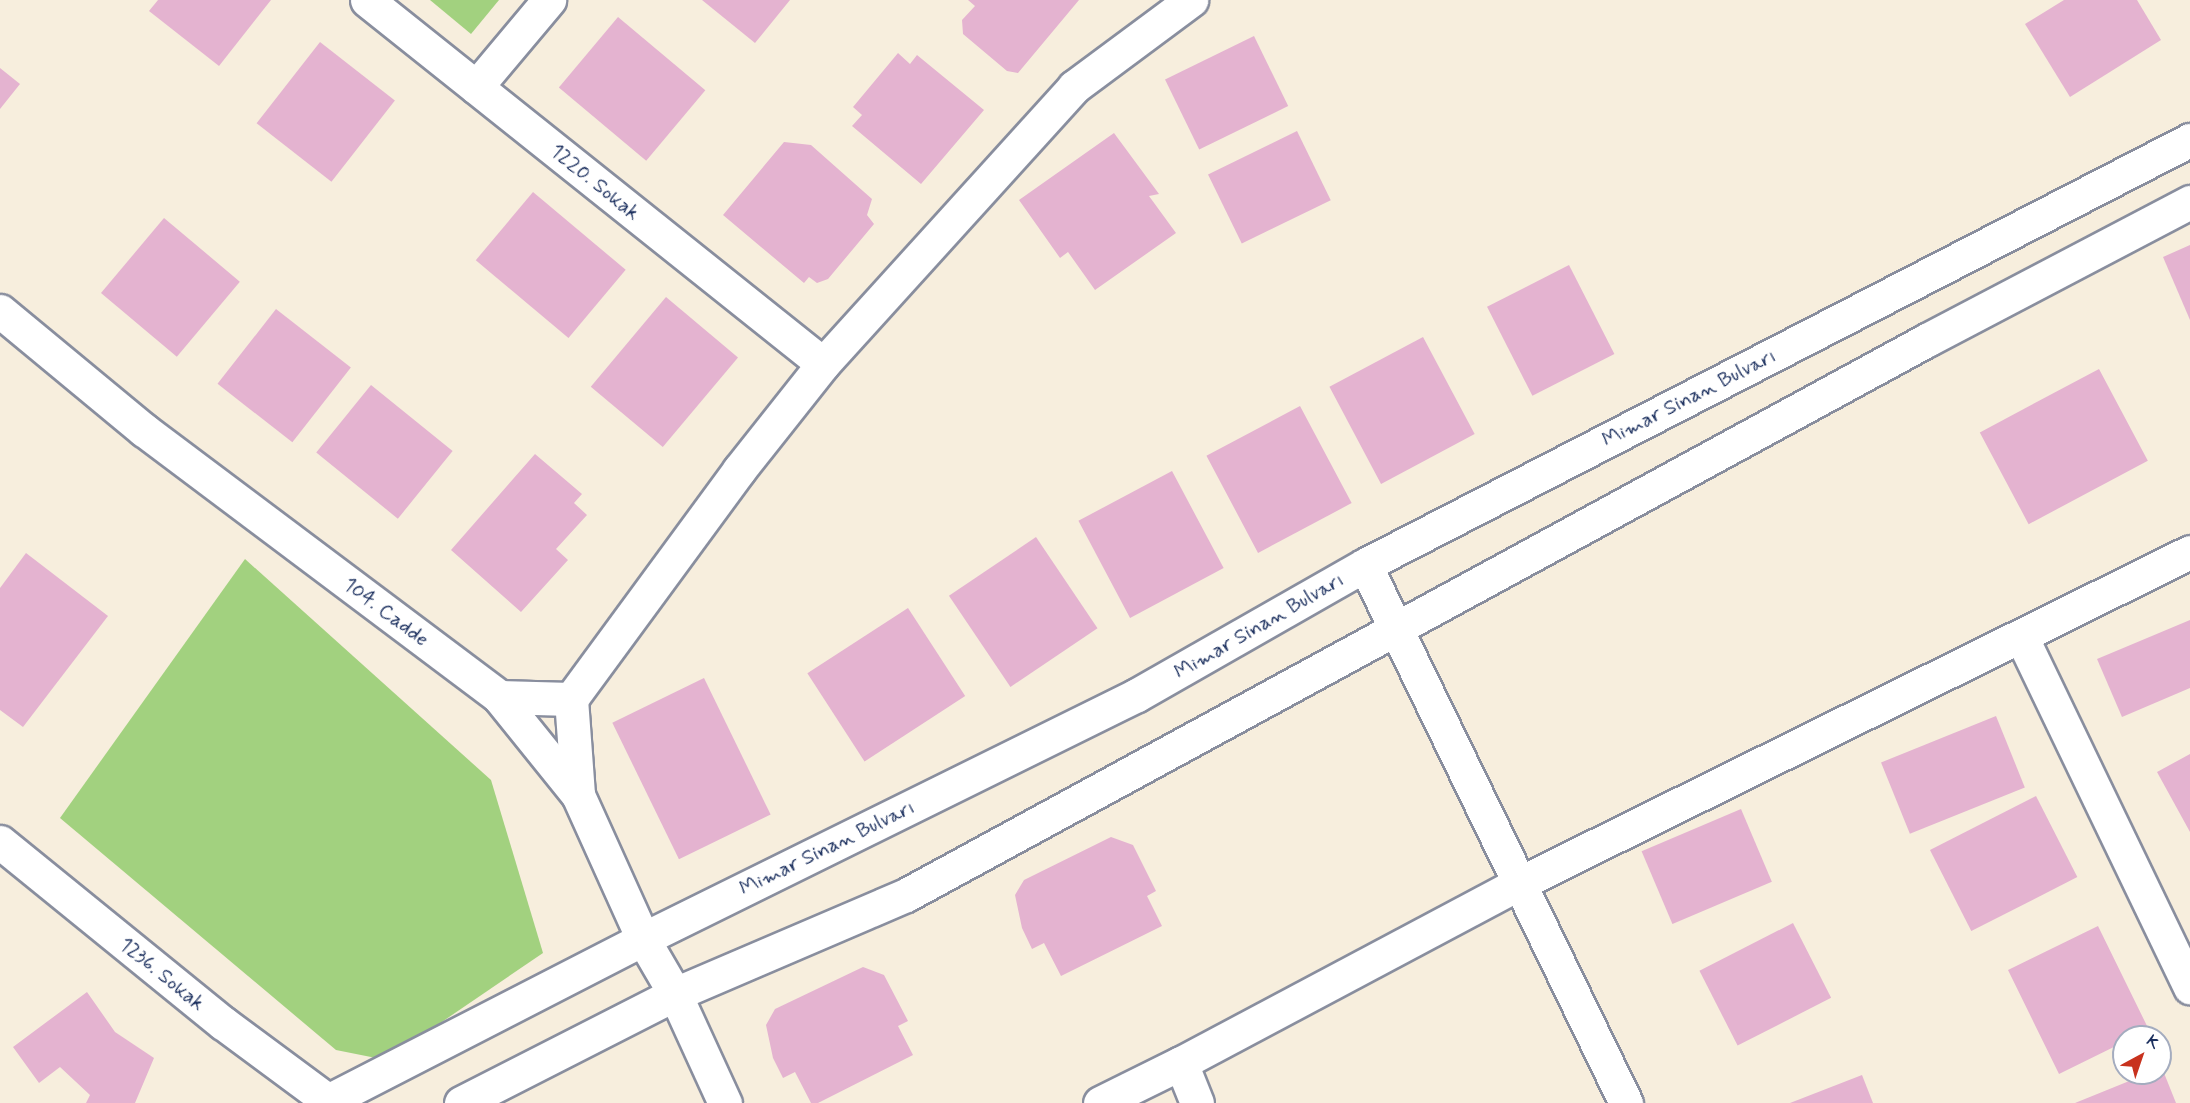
<!DOCTYPE html>
<meta charset="utf-8">
<style>
body{margin:0}
#map{position:relative;width:2190px;height:1103px;overflow:hidden;background:#f7eedd;font-family:Mynerve,sans-serif}
div>[style]{position:absolute}
.green>*{inset:0;background:#a2d17f}
.building>*{inset:0;background:#e4b3d0;transform-origin:0 0}
.roads{filter:drop-shadow(2px 0 #898e9e) drop-shadow(-2px 0 #898e9e) drop-shadow(0 2px #898e9e) drop-shadow(0 -2px #898e9e)}
.minor>*{height:33px;margin:-16.5px;padding:0 16.5px;transform-origin:16.5px;border-radius:16.5px;background:#fff}
.secondary>*{height:33px;margin:-16.5px;padding:0 16.5px;transform-origin:16.5px;border-radius:16.5px;background:#fff}
span{translate:-50% -50%;white-space:nowrap;text-align:center;line-height:1.15;-webkit-text-stroke:4.5px #fff;paint-order:stroke}
.street-label{font-size:21px;color:#1b2f5e}
.north{position:absolute;left:2112px;top:1025px;width:60px;height:60px;box-sizing:border-box;background:#fff;border:2px solid #a4acbf;border-radius:50%;rotate:40deg;font-size:16px;font-weight:700;line-height:24px;text-align:center;color:#1b2f5e}
.north::after{content:'';display:block;margin:auto;width:21px;height:27px;background:#c8321e;clip-path:polygon(50% 0,100% 100%,50% 72%,0 100%)}
</style>
<div id="map">
<div class="green">
<div style="clip-path:polygon(430px 0,499px 0,471px 34px)"></div>
<div style="clip-path:polygon(245px 559px,491px 780px,543px 953px,386px 1060px,336px 1050px,60px 818px)"></div>
</div>
<div class="building">
<div style="clip-path:polygon(158px 0,271px 0,219px 66px,149px 11px)"></div>
<div style="clip-path:polygon(702px 0,790px 0,755px 43px)"></div>
<div style="clip-path:polygon(968px 0,1079px 0,1018px 73px,1007px 71px,963px 34px,962px 20px,975px 6px)"></div>
<div style="clip-path:polygon(2064px 0,2137px 0,2161px 40px,2070px 97px,2025px 24px)"></div>
<div style="left:618px;top:17px;width:114px;height:92px;rotate:40deg"></div>
<div style="left:1254px;top:36px;width:78px;height:99px;rotate:64deg"></div>
<div style="left:320px;top:42px;width:95px;height:103px;rotate:38deg"></div>
<div style="clip-path:polygon(898px 53px,910px 64px,917px 55px,984px 110px,921px 184px,852px 126px,862px 115px,853px 107px)"></div>
<div style="clip-path:polygon(0 68px,20px 84px,0 109px)"></div>
<div style="left:1297px;top:131px;width:77px;height:99px;rotate:64deg"></div>
<div style="clip-path:polygon(1114px 133px,1159px 194px,1149px 196px,1176px 233px,1095px 290px,1068px 252px,1060px 258px,1019px 200px)"></div>
<div style="clip-path:polygon(784px 142px,811px 145px,872px 199px,867px 215px,874px 224px,828px 279px,817px 283px,809px 277px,804px 283px,723px 215px)"></div>
<div style="left:533px;top:192px;width:121px;height:89px;rotate:40deg"></div>
<div style="left:164px;top:218px;width:99px;height:98px;rotate:40deg"></div>
<div style="clip-path:polygon(2190px 245px,2190px 320px,2163px 257px)"></div>
<div style="left:1569px;top:265px;width:100px;height:92px;rotate:63deg"></div>
<div style="left:666px;top:297px;width:94px;height:117px;rotate:40deg"></div>
<div style="left:276px;top:309px;width:95px;height:95px;rotate:38deg"></div>
<div style="left:1423px;top:337px;width:110px;height:106px;rotate:62deg"></div>
<div style="left:2099px;top:369px;width:104px;height:135px;rotate:62deg"></div>
<div style="left:371px;top:385px;width:105px;height:87px;rotate:39deg"></div>
<div style="left:1300px;top:406px;width:110px;height:106px;rotate:62deg"></div>
<div style="clip-path:polygon(535px 454px,582px 494px,574px 503px,587px 515px,556px 549px,568px 560px,521px 612px,451px 550px)"></div>
<div style="left:1172px;top:471px;width:110px;height:106px;rotate:62deg"></div>
<div style="left:1036px;top:537px;width:110px;height:105px;rotate:56deg"></div>
<div style="clip-path:polygon(26px 553px,108px 616px,23px 727px,0 710px,0 588px)"></div>
<div style="left:908px;top:608px;width:105px;height:120px;rotate:57deg"></div>
<div style="clip-path:polygon(2190px 620px,2190px 688px,2122px 717px,2097px 659px)"></div>
<div style="left:704px;top:678px;width:152px;height:102px;rotate:64deg"></div>
<div style="left:1996px;top:716px;width:77px;height:124px;rotate:68deg"></div>
<div style="clip-path:polygon(2190px 754px,2190px 832px,2157px 772px)"></div>
<div style="left:2036px;top:796px;width:91px;height:119px;rotate:63deg"></div>
<div style="left:1741px;top:809px;width:79px;height:108px;rotate:67deg"></div>
<div style="clip-path:polygon(1111px 837px,1133px 845px,1156px 891px,1147px 896px,1162px 926px,1061px 976px,1044px 943px,1032px 949px,1022px 928px,1015px 895px,1024px 880px)"></div>
<div style="left:1793px;top:923px;width:84px;height:105px;rotate:63deg"></div>
<div style="clip-path:polygon(2098px 926px,2149px 1030px,2134px 1037px,2124px 1037px,2124px 1042px,2059px 1074px,2008px 970px)"></div>
<div style="clip-path:polygon(863px 967px,884px 975px,908px 1021px,898px 1026px,913px 1055px,818px 1103px,811px 1103px,795px 1072px,783px 1078px,773px 1058px,766px 1025px,775px 1009px)"></div>
<div style="clip-path:polygon(87px 992px,115px 1032px,154px 1058px,135px 1103px,86px 1103px,90px 1095px,60px 1067px,39px 1083px,13px 1047px)"></div>
<div style="clip-path:polygon(2162px 1068px,2176px 1103px,2075px 1103px,2149px 1073px,2160px 1073px)"></div>
<div style="clip-path:polygon(1862px 1075px,1873px 1103px,1790px 1103px)"></div>
</div>
<div class="roads">
<div class="minor">
<div style="left:367px;top:0;width:583px;rotate:38.6deg"></div>
<div style="left:476px;top:87px;width:114px;rotate:-50deg"></div>
<div style="left:0;top:311px;width:187px;rotate:39.6deg"></div>
<div style="left:144px;top:430px;width:444px;rotate:36.9deg"></div>
<div style="left:499px;top:697px;width:126px;rotate:51.1deg"></div>
<div style="left:578px;top:795px;width:158px;rotate:65.7deg"></div>
<div style="left:643px;top:939px;width:64px;rotate:59.8deg"></div>
<div style="left:675px;top:994px;width:120px;rotate:65.4deg"></div>
<div style="left:1365px;top:565px;width:598px;rotate:64.12deg"></div>
<div style="left:2021px;top:636px;width:390px;rotate:64.3deg"></div>
<div style="left:499px;top:697px;width:72px;rotate:1.6deg"></div>
<div style="left:571px;top:699px;width:96px;rotate:85.8deg"></div>
<div style="left:571px;top:699px;width:284px;rotate:-53.7deg"></div>
<div style="left:739px;top:470px;width:135px;rotate:-51.6deg"></div>
<div style="left:823px;top:364px;width:374px;rotate:-47.8deg"></div>
<div style="left:1074px;top:87px;width:146px;rotate:-36.6deg"></div>
<div style="left:0;top:842px;width:287px;rotate:39.1deg"></div>
<div style="left:223px;top:1023px;width:134px;rotate:36.5deg"></div>
<div style="left:1181px;top:1063px;width:43px;rotate:68.2deg"></div>
<div style="left:1100px;top:1103px;width:90px;rotate:-26.3deg"></div>
<div style="left:1181px;top:1063px;width:384px;rotate:-28deg"></div>
<div style="left:1520px;top:883px;width:747px;rotate:-26.29deg"></div>
</div>
<div class="secondary">
<div style="left:324px;top:1103px;width:359px;rotate:-27.2deg"></div>
<div style="left:643px;top:939px;width:551px;rotate:-26.29deg"></div>
<div style="left:1137px;top:695px;width:262px;rotate:-29.7deg"></div>
<div style="left:1365px;top:565px;width:928px;rotate:-27.26deg"></div>
<div style="left:461px;top:1103px;width:240px;rotate:-27deg"></div>
<div style="left:675px;top:994px;width:251px;rotate:-23.2deg"></div>
<div style="left:906px;top:895px;width:1162px;rotate:-28.53deg"></div>
<div style="left:1927px;top:340px;width:297px;rotate:-27.7deg"></div>
</div>
</div>
<div class="street-label">
<span style="left:595px;top:182px;rotate:39deg">1220. Sokak</span>
<span style="left:1689px;top:398px;rotate:-27deg">Mimar Sinan Bulvarı</span>
<span style="left:386px;top:612px;rotate:37deg">104. Cadde</span>
<span style="left:1259px;top:626px;rotate:-30deg">Mimar Sinan Bulvarı</span>
<span style="left:827px;top:848px;rotate:-26deg">Mimar Sinan Bulvarı</span>
<span style="left:162px;top:974px;rotate:39deg">1236. Sokak</span>
</div>
<div class="north">K</div>
</div>
